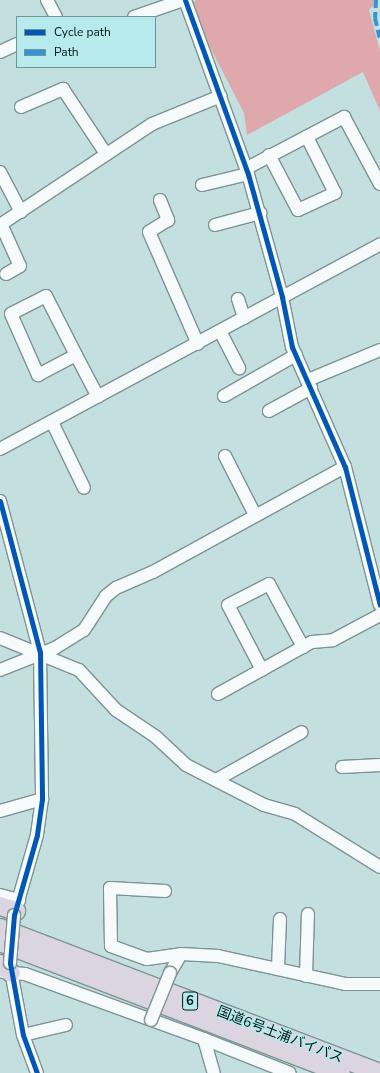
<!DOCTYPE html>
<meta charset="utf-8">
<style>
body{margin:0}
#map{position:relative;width:380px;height:1073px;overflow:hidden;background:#c3dfe0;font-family:"Nunito Sans","Noto Sans JP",sans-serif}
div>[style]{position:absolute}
.forest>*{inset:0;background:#dea8ac}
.roads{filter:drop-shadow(1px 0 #7d9393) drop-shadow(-1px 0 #7d9393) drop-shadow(0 1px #7d9393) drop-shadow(0 -1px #7d9393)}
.minor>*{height:12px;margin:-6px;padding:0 6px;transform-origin:6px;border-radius:6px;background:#f6fafa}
.highway>*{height:18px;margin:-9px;padding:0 9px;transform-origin:9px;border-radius:9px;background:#dbd5e2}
.bridges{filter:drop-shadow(1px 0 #7d9393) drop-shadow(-1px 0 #7d9393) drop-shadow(0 1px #7d9393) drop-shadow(0 -1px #7d9393)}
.minor-bridge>*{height:12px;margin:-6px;padding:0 6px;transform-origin:6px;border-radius:6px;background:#f6fafa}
.quiet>*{height:4px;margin-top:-2px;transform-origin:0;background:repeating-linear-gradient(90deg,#3693d4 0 8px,transparent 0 12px)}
.cycleway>*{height:5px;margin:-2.5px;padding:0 2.5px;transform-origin:2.5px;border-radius:2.5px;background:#0057b8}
span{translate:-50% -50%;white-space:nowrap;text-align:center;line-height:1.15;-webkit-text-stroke:3px #b7eaec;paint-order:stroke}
.shield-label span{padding:1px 3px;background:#b7eaec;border:1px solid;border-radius:3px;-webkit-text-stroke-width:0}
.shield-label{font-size:13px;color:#051919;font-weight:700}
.street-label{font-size:14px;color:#051919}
.legend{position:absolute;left:16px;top:16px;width:140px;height:52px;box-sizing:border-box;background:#b7eaec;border:1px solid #709698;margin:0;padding:5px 7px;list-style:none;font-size:12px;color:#051919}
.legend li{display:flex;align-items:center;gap:8px;height:20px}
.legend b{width:20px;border:1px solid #709698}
</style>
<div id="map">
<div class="forest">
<div style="clip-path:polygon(196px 0,378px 0,369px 10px,380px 51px,380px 111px,363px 72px,247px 135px,244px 113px,196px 20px,193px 3px)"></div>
</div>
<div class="roads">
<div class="minor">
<div style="left:47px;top:0;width:19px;rotate:62deg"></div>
<div style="left:185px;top:0;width:185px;rotate:70.1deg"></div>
<div style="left:248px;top:174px;width:128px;rotate:74.5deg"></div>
<div style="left:282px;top:297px;width:51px;rotate:78.7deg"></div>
<div style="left:292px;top:347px;width:131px;rotate:66.2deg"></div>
<div style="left:345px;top:467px;width:142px;rotate:75.8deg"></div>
<div style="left:134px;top:17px;width:52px;rotate:-19.1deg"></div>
<div style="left:0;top:52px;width:19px;rotate:-25deg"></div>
<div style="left:21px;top:107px;width:46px;rotate:-23.2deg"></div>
<div style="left:63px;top:89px;width:78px;rotate:56.5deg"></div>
<div style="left:269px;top:155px;width:62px;rotate:62.2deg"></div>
<div style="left:298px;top:210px;width:41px;rotate:-24.7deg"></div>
<div style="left:335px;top:193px;width:63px;rotate:-116.6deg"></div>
<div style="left:247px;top:168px;width:110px;rotate:-27.7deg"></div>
<div style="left:344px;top:117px;width:76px;rotate:61.8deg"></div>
<div style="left:0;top:172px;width:45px;rotate:62.3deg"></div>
<div style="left:202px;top:185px;width:47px;rotate:-13.4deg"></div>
<div style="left:160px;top:200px;width:22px;rotate:68deg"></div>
<div style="left:168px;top:220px;width:22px;rotate:148deg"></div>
<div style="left:149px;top:232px;width:122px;rotate:66.4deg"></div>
<div style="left:1px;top:224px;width:46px;rotate:65.7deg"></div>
<div style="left:20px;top:266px;width:16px;rotate:150deg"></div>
<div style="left:0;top:225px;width:182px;rotate:-33.6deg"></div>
<div style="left:152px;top:124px;width:74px;rotate:-22.1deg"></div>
<div style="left:215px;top:225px;width:47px;rotate:-14.9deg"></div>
<div style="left:238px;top:299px;width:20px;rotate:72deg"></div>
<div style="left:220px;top:331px;width:42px;rotate:62.8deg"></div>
<div style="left:76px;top:355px;width:66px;rotate:-117deg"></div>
<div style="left:46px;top:296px;width:39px;rotate:153deg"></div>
<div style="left:11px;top:314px;width:67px;rotate:66.1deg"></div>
<div style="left:38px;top:375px;width:43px;rotate:-27.8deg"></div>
<div style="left:76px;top:355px;width:47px;rotate:62.4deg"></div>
<div style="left:308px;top:380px;width:78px;rotate:-22.6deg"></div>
<div style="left:224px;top:396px;width:83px;rotate:-29.7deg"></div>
<div style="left:269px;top:411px;width:48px;rotate:-28.7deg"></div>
<div style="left:52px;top:422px;width:73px;rotate:64.1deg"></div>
<div style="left:0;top:449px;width:432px;rotate:-28.3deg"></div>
<div style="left:225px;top:456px;width:66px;rotate:63deg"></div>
<div style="left:0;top:501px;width:156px;rotate:75.2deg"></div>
<div style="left:40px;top:652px;width:147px;rotate:89.2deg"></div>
<div style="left:42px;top:799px;width:36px;rotate:98deg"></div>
<div style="left:37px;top:835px;width:83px;rotate:106deg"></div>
<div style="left:0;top:638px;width:85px;rotate:22.1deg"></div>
<div style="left:79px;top:670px;width:54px;rotate:47.2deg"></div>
<div style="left:116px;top:710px;width:48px;rotate:34deg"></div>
<div style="left:156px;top:737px;width:41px;rotate:43deg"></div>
<div style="left:186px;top:765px;width:88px;rotate:27.1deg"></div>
<div style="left:264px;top:805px;width:32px;rotate:16deg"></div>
<div style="left:295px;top:814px;width:100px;rotate:31.9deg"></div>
<div style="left:0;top:670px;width:59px;rotate:-21.8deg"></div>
<div style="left:55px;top:648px;width:34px;rotate:-32deg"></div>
<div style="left:84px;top:630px;width:40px;rotate:-57.1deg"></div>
<div style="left:106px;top:596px;width:13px;rotate:-39deg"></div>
<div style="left:116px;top:588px;width:40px;rotate:-23.4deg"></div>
<div style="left:153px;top:572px;width:219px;rotate:-28.7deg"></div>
<div style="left:262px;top:670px;width:73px;rotate:-117.6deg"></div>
<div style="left:228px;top:605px;width:46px;rotate:-27.1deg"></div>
<div style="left:269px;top:584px;width:72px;rotate:61.6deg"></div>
<div style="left:218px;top:694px;width:107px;rotate:-29deg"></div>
<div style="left:312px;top:642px;width:21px;rotate:-5deg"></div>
<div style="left:333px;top:640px;width:53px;rotate:-28deg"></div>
<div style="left:342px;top:767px;width:38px;rotate:-3deg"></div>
<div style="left:216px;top:780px;width:98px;rotate:-29.2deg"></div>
<div style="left:0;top:811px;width:44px;rotate:-15.9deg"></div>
<div style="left:165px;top:891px;width:55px;rotate:-176.9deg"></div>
<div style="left:110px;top:888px;width:58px;rotate:89deg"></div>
<div style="left:111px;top:946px;width:38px;rotate:20deg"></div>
<div style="left:147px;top:959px;width:34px;rotate:-8deg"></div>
<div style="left:0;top:895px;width:20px;rotate:15deg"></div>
<div style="left:10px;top:966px;width:70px;rotate:79.3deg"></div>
<div style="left:23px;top:1035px;width:40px;rotate:69.8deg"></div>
<div style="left:278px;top:967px;width:48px;rotate:-87.6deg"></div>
<div style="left:3px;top:972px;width:22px;rotate:5deg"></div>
<div style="left:25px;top:974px;width:190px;rotate:20deg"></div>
<div style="left:204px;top:1039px;width:92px;rotate:21.6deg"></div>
<div style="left:170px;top:973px;width:22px;rotate:-60deg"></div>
<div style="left:181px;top:954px;width:37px;rotate:3deg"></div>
<div style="left:218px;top:956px;width:130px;rotate:12.4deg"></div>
<div style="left:345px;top:984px;width:35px"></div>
<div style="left:306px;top:976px;width:62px;rotate:-88.2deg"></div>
<div style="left:23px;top:1035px;width:44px;rotate:-13.1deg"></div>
<div style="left:204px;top:1039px;width:35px;rotate:74deg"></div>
</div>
<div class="highway">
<div style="left:0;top:906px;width:17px;rotate:17deg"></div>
<div style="left:0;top:928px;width:407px;rotate:20.9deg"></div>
<div style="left:0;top:942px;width:365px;rotate:21deg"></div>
<div style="left:0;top:964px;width:14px;rotate:39deg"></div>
</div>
</div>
<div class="bridges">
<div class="minor-bridge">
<div style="left:10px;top:963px;width:48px;rotate:-85.2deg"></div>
<div style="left:151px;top:1020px;width:51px;rotate:-68deg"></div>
</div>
</div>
<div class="quiet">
<div style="left:376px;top:0;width:18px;rotate:93deg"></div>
<div style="left:375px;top:18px;width:23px;rotate:77deg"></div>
</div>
<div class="cycleway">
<div style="left:185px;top:0;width:185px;rotate:70.1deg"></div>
<div style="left:248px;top:174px;width:128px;rotate:74.5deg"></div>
<div style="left:282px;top:297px;width:51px;rotate:78.7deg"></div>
<div style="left:292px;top:347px;width:131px;rotate:66.2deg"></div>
<div style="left:345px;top:467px;width:142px;rotate:75.8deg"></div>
<div style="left:0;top:501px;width:156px;rotate:75.2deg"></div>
<div style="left:40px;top:652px;width:147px;rotate:89.2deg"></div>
<div style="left:42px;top:799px;width:36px;rotate:98deg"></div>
<div style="left:37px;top:835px;width:83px;rotate:106deg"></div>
<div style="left:14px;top:915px;width:48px;rotate:94.8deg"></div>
<div style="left:10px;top:963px;width:73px;rotate:79.8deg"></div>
<div style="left:23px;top:1035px;width:40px;rotate:69.8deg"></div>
</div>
<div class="shield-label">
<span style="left:190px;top:1001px">6</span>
</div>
<div class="street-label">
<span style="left:280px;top:1035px;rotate:21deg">国道6号土浦バイパス</span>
</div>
<ul class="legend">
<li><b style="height:5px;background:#0057b8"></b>Cycle path</li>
<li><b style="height:5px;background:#3693d4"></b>Path</li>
</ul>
</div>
